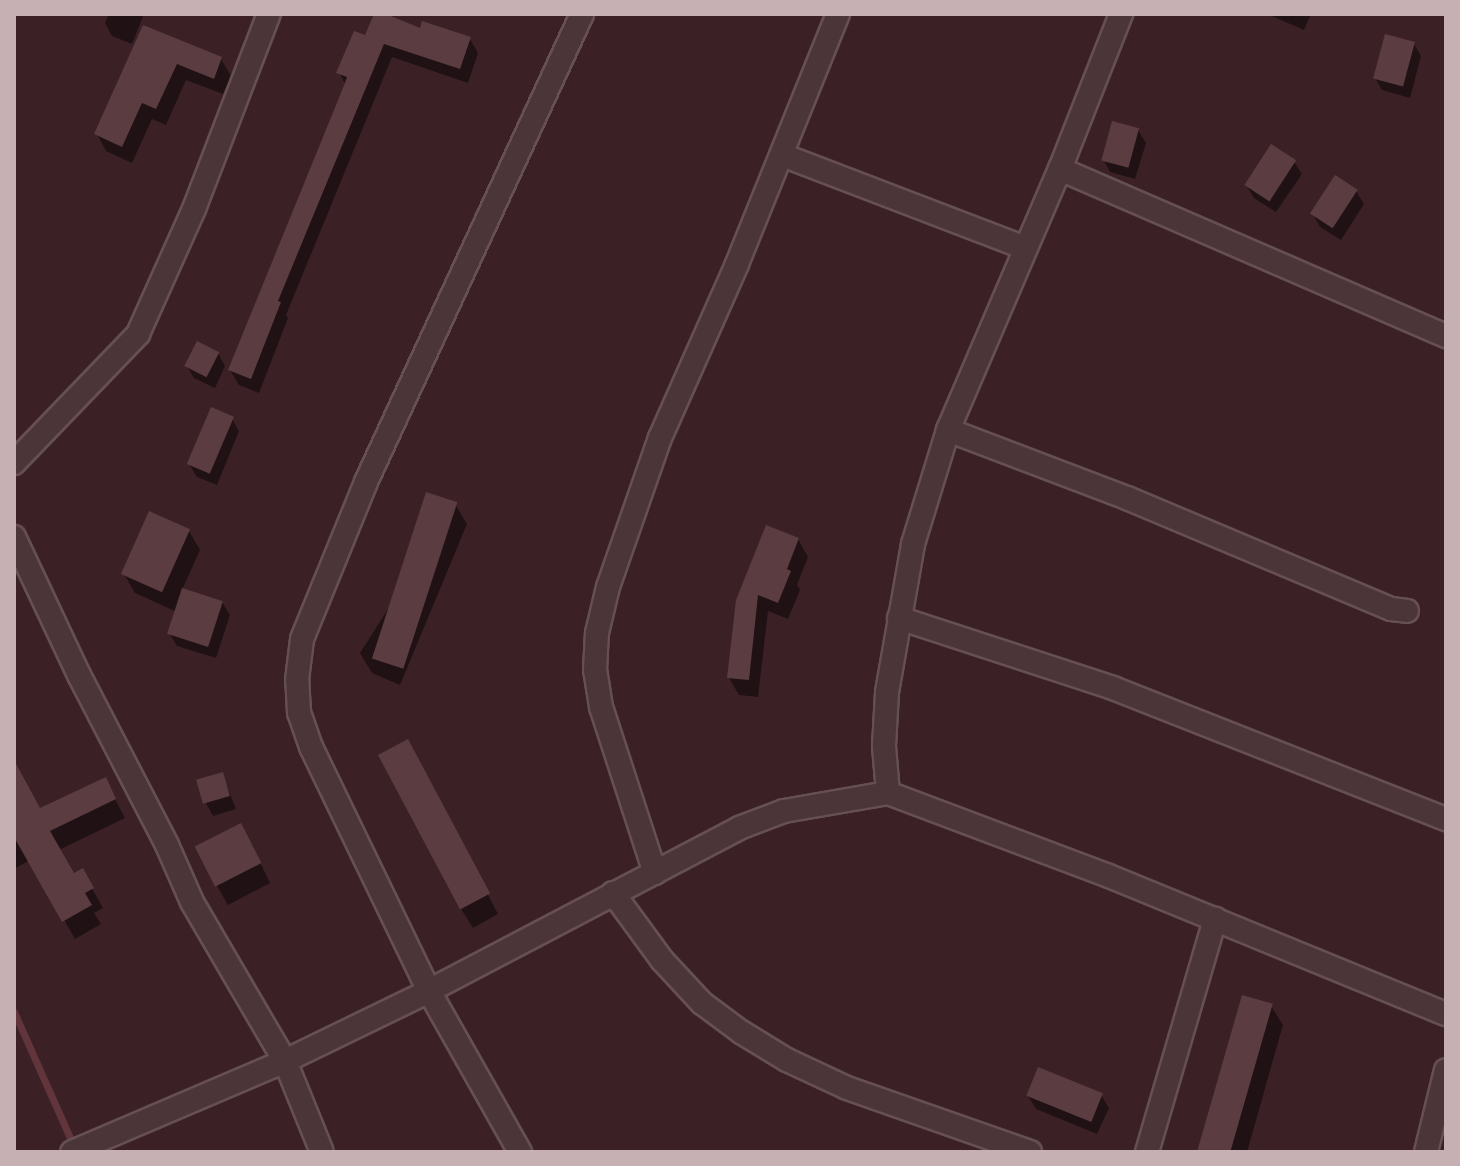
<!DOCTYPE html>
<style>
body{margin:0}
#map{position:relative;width:1460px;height:1166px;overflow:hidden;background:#3b2126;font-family:"DM Sans",sans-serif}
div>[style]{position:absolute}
.shadow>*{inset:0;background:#0007}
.stream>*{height:7px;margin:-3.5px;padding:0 3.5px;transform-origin:3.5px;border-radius:3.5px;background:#62353c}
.building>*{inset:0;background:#5b3d41;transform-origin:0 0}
.roads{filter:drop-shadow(2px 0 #665053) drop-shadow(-2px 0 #665053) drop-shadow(0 2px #665053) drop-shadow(0 -2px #665053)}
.minor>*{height:22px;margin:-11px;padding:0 11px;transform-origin:11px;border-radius:11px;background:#4b3539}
span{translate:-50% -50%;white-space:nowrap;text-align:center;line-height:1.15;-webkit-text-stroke:7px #301b1e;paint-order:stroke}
.frame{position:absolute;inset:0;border:16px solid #c7b0b3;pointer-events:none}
</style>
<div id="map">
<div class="shadow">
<div style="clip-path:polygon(109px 14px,144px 14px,132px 44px,112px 36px,105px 23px)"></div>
<div style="clip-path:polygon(376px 14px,421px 30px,470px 39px,478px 53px,468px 83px,392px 57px,286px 315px,288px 318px,259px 393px,239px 385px,230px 370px,346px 86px,339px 72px,366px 38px)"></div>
<div style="clip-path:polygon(1267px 14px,1311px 14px,1304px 30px)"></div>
<div style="clip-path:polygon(144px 28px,221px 59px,231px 76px,223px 94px,186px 80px,166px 125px,152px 119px,132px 163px,106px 151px,97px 134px)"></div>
<div style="clip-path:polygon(1414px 44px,1421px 56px,1410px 98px,1382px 90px,1375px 78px)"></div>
<div style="clip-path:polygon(1138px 130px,1146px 143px,1135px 179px,1110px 172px,1103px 159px)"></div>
<div style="clip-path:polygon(1294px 162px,1302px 174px,1276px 212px,1254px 198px,1246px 185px)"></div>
<div style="clip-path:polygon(1356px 191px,1364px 204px,1341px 240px,1320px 227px,1313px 214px)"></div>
<div style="clip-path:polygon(218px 353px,225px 366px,215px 388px,194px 378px,187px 366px)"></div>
<div style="clip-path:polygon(232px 419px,239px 431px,217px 485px,197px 477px,189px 464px)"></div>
<div style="clip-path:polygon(455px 504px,467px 524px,400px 685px,372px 673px,360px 653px)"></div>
<div style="clip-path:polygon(189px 531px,200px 550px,182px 590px,222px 602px,230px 615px,216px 658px,177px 646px,170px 634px,177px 612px,135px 593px,124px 574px)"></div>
<div style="clip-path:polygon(798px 539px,808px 557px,797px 585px,800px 590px,788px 619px,768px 611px,758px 697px,739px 695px,729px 678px,738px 600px)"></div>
<div style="clip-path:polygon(418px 761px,498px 914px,473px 928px,461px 909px)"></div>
<div style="clip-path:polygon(14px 764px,40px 811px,105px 780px,125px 818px,59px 850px,73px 876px,82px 871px,103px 908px,94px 913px,101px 924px,75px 939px,30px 860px,14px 869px)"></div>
<div style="clip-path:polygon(222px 774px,236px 809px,213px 816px,206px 803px)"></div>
<div style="clip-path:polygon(252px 845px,270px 883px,228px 905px,217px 886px)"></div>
<div style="clip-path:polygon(1271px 1006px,1283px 1025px,1247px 1152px,1200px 1152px)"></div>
<div style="clip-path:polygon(1101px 1095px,1109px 1108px,1097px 1134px,1036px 1109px,1028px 1096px)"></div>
</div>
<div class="stream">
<div style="left:14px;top:1012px;width:150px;rotate:66deg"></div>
</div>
<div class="building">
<div style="clip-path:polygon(374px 14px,386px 14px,420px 28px,422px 21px,471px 37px,460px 69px,384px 44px,278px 301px,281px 302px,251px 379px,228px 370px,343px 88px,347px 77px,336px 73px,354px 31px,365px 35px)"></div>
<div style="clip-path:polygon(143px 25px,222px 57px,214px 79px,177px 64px,156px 109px,142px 103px,122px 147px,94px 134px)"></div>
<div style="left:1385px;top:34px;width:31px;height:46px;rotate:15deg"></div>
<div style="left:1112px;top:121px;width:28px;height:41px;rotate:15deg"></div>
<div style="left:1271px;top:144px;width:30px;height:49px;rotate:33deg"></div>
<div style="left:1335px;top:175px;width:27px;height:46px;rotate:33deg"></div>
<div style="left:197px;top:341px;width:25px;height:28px;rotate:27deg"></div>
<div style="left:211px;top:407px;width:25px;height:62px;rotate:23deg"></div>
<div style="left:426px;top:492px;width:33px;height:175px;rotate:18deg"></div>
<div style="left:149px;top:511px;width:45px;height:69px;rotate:24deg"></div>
<div style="clip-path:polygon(766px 525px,799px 538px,787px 569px,791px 571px,778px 603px,758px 595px,749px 680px,727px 678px,736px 600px)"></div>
<div style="left:182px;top:588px;width:43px;height:48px;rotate:18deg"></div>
<div style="left:408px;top:739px;width:175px;height:34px;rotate:62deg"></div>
<div style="clip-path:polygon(14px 760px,40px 808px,106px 777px,116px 799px,50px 831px,74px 873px,83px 868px,94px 888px,85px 893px,92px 905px,62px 922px,14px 837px)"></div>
<div style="left:223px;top:772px;width:25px;height:28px;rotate:74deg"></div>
<div style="left:241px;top:823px;width:45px;height:52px;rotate:63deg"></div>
<div style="left:1242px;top:995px;width:32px;height:163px;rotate:16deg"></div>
<div style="left:1038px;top:1067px;width:70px;height:31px;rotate:22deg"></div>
</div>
<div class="roads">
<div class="minor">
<div style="left:782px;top:155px;width:260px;rotate:20.9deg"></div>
<div style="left:1060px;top:169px;width:421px;rotate:23.4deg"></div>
<div style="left:948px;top:430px;width:191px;rotate:20.8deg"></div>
<div style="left:1127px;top:498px;width:286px;rotate:22.8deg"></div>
<div style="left:1391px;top:609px;width:16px;rotate:7deg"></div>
<div style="left:14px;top:463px;width:179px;rotate:-46.1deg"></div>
<div style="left:138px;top:334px;width:137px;rotate:-65.9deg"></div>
<div style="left:194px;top:209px;width:209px;rotate:-69deg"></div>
<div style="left:14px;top:537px;width:153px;rotate:64.8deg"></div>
<div style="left:79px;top:675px;width:191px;rotate:62.6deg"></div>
<div style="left:167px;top:845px;width:62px;rotate:66.3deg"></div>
<div style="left:192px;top:902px;width:184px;rotate:59.7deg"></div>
<div style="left:285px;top:1061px;width:98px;rotate:67.9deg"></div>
<div style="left:899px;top:618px;width:225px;rotate:18.1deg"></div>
<div style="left:1113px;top:688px;width:358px;rotate:21.5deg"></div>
<div style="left:888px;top:793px;width:47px;rotate:-94.9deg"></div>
<div style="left:884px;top:746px;width:54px;rotate:-86.8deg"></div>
<div style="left:887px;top:692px;width:150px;rotate:-80deg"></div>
<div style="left:913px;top:544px;width:119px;rotate:-72.9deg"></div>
<div style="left:948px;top:430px;width:284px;rotate:-66.8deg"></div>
<div style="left:1060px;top:169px;width:167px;rotate:-68.5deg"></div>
<div style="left:655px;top:873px;width:175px;rotate:-108deg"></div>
<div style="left:601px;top:707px;width:37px;rotate:-99deg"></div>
<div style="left:595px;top:670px;width:37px;rotate:-87deg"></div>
<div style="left:597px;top:633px;width:47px;rotate:-76.6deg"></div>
<div style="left:608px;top:587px;width:158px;rotate:-70.8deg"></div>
<div style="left:660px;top:438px;width:190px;rotate:-66.1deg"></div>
<div style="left:737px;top:264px;width:270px;rotate:-68deg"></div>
<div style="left:613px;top:893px;width:83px;rotate:53.8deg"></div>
<div style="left:662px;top:960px;width:59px;rotate:47.1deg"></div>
<div style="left:702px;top:1003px;width:49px;rotate:36.6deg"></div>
<div style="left:741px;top:1032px;width:54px;rotate:31.3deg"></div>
<div style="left:787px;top:1060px;width:66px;rotate:25deg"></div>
<div style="left:847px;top:1088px;width:194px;rotate:19.3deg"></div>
<div style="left:72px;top:1152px;width:232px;rotate:-23.1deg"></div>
<div style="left:285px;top:1061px;width:160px;rotate:-25.9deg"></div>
<div style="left:429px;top:991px;width:350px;rotate:-27.7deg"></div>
<div style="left:739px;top:828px;width:48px;rotate:-20.7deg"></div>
<div style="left:784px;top:811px;width:106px;rotate:-9.8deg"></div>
<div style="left:888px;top:793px;width:236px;rotate:20.6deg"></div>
<div style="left:1109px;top:876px;width:364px;rotate:22.3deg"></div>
<div style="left:520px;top:1152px;width:185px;rotate:-119.5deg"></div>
<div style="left:429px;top:991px;width:271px;rotate:-115.8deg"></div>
<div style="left:311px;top:747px;width:36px;rotate:-109deg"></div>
<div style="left:299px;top:713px;width:33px;rotate:-93deg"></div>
<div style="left:297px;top:680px;width:41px;rotate:-83deg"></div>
<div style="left:302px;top:639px;width:170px;rotate:-67.8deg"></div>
<div style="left:366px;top:482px;width:515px;rotate:-65.22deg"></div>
<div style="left:1147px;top:1152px;width:243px;rotate:-73.7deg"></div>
<div style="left:1426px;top:1152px;width:84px;rotate:-76.3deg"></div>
</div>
</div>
<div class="frame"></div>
</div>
